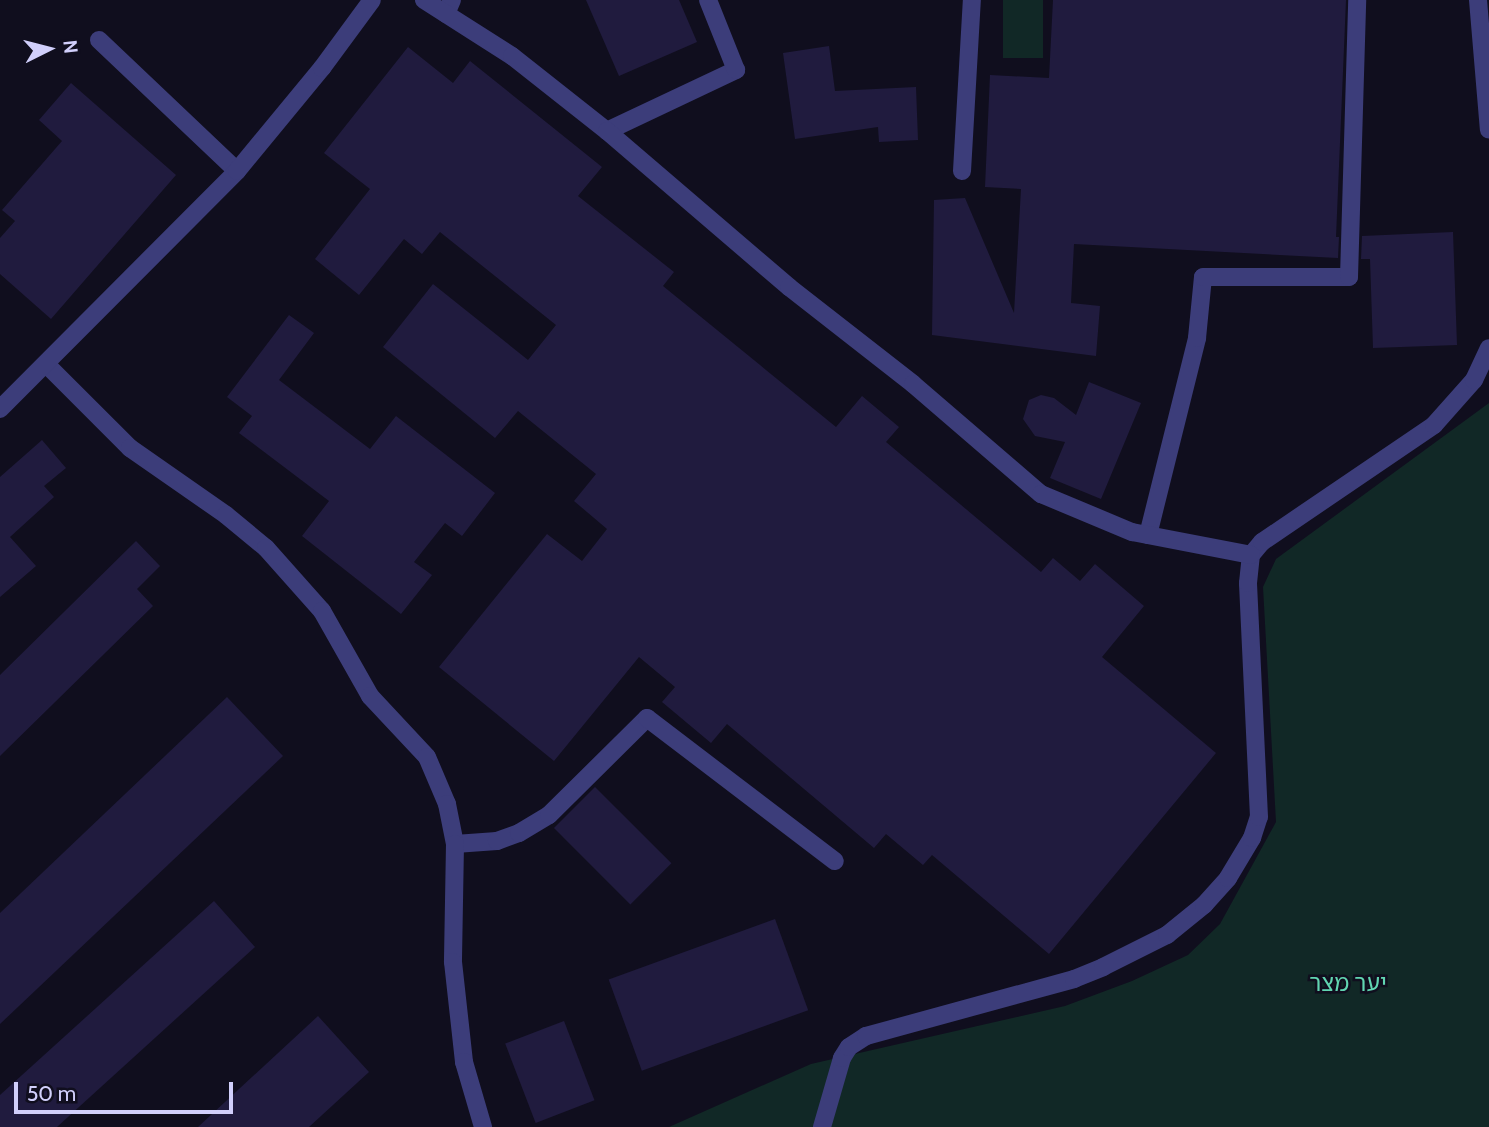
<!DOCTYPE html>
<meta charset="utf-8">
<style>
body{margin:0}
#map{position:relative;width:1489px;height:1127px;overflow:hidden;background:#100e1e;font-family:Cabin,"Noto Sans Hebrew",sans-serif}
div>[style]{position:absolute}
.green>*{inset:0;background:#112826;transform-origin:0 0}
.building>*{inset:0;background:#201b3e;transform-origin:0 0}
.service>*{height:18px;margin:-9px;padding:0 9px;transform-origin:9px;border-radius:9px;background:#3c3d7a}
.minor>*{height:18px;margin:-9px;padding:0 9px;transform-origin:9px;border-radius:9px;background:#3c3d7a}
.tertiary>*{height:18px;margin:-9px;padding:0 9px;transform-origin:9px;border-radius:9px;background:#3c3d7a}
span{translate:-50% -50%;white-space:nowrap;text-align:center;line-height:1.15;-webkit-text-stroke:5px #100e1e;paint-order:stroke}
.park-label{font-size:23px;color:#61d5b1}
.north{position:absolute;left:14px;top:14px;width:70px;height:70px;-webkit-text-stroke:5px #100e1e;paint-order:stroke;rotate:84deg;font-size:19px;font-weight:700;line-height:28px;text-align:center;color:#d1cffb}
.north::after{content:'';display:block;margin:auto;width:24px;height:32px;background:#d1cffb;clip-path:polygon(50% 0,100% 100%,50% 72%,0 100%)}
.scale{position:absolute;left:14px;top:1082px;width:219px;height:32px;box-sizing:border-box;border:4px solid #d1cffb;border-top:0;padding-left:9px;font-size:21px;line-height:24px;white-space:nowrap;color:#d1cffb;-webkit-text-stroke:5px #100e1e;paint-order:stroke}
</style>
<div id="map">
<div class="green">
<div style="left:1003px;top:0;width:40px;height:58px"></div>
<div style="clip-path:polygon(1489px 403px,1489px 1127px,669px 1127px,811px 1064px,1065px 1006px,1132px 981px,1188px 955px,1220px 924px,1276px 822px,1263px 587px,1276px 559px)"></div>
</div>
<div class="building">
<div style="clip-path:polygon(586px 0,679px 0,697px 42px,619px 76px)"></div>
<div style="clip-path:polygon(1053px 0,1346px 0,1336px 237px,1339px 237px,1338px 258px,1074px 244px,1071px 303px,1100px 306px,1096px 356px,932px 335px,934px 200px,965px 198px,1014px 313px,1021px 189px,985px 187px,990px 75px,1049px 78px)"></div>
<div style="clip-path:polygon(829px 46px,835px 91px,916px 87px,918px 140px,879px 142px,878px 127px,795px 139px,783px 53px)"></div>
<div style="clip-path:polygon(408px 47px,453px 83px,470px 61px,602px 167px,578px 196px,674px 272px,663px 286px,836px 427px,862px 396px,899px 427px,886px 442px,1041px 572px,1053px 558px,1080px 581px,1095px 564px,1144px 606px,1102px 657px,1216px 753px,1049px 954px,932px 855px,923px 865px,886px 834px,874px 848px,727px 724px,711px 743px,662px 702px,675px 687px,639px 657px,554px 761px,439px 667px,547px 534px,582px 561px,607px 529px,574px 501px,596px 474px,518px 411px,495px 438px,383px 347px,433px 284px,528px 360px,556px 325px,440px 232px,422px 254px,404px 239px,359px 295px,315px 259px,370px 189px,324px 153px)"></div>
<div style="clip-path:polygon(71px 83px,176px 175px,51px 319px,0 274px,0 238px,15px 221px,2px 210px,62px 141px,39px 120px)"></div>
<div style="clip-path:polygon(1453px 232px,1457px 345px,1373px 348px,1370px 259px,1361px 259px,1362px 236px)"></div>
<div style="clip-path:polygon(289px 315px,314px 333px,279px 380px,370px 449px,396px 416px,495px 493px,462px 536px,445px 523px,414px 562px,432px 575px,401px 614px,302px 536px,329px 501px,239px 433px,252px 416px,227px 397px)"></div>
<div style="clip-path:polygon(1089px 382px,1141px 403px,1101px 499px,1050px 478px,1065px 442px,1035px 436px,1023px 419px,1029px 400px,1041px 395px,1054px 398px,1076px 415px)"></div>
<div style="clip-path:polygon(42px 440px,66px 468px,44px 486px,54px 497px,10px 537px,36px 566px,0 597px,0 477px)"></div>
<div style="clip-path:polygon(136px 541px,160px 566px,137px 589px,153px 606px,0 756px,0 675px)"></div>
<div style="clip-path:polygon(227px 697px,283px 756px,0 1024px,0 913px)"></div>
<div style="left:595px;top:787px;width:108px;height:58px;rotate:45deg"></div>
<div style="clip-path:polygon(214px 901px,255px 947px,57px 1127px,0 1127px,0 1095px)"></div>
<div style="left:775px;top:919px;width:97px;height:177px;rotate:70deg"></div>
<div style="clip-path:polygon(318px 1016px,369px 1072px,309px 1127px,198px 1127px)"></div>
<div style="left:564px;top:1021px;width:85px;height:63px;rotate:69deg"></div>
</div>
<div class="service">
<div style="left:1478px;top:0;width:130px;rotate:85.2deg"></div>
<div style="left:446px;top:14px;width:15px;rotate:-67deg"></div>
<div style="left:99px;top:40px;width:190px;rotate:43.5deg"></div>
<div style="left:607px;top:131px;width:143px;rotate:-25.3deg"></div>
<div style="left:736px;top:70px;width:75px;rotate:-111.8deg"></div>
<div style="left:962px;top:171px;width:171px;rotate:-86.7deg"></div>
<div style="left:1148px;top:535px;width:203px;rotate:-76deg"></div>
<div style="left:1197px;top:338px;width:61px;rotate:-84.4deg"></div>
<div style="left:1203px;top:277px;width:146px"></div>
<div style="left:1349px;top:277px;width:277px;rotate:-88.3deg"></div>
<div style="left:455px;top:844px;width:42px;rotate:-4.1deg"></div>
<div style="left:497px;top:841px;width:23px;rotate:-20deg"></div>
<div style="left:519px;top:833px;width:35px;rotate:-31deg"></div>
<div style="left:549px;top:815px;width:138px;rotate:-44.7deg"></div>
<div style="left:647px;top:718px;width:236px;rotate:37.3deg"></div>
<div style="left:822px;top:1127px;width:72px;rotate:-73.8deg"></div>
<div style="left:842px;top:1058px;width:13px;rotate:-58deg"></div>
<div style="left:849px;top:1047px;width:20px;rotate:-33deg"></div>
<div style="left:866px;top:1036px;width:216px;rotate:-15.3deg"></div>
<div style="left:1074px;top:979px;width:31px;rotate:-22deg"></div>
<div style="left:1103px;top:967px;width:72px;rotate:-26.6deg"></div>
<div style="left:1167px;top:935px;width:48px;rotate:-39deg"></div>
<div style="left:1204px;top:905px;width:36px;rotate:-48deg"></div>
<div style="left:1228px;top:878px;width:47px;rotate:-59deg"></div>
<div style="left:1252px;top:838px;width:22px;rotate:-72deg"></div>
<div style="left:1259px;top:817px;width:234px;rotate:-92.7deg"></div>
<div style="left:1248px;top:583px;width:28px;rotate:-84deg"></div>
<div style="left:1251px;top:555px;width:17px;rotate:-50deg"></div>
<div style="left:1262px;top:542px;width:208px;rotate:-34.2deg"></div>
<div style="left:1434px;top:425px;width:60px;rotate:-48.4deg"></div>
<div style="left:1474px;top:380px;width:35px;rotate:-65deg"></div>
</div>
<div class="minor">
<div style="left:424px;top:0;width:104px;rotate:32.5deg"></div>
<div style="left:512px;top:56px;width:121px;rotate:38.3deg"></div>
<div style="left:607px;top:131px;width:240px;rotate:40.6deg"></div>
<div style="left:789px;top:287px;width:157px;rotate:38deg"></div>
<div style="left:913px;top:384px;width:169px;rotate:40.7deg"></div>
<div style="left:1041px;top:494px;width:99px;rotate:22.7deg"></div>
<div style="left:1132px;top:532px;width:121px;rotate:10.9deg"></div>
<div style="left:46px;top:364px;width:119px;rotate:45deg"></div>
<div style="left:130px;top:448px;width:117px;rotate:34.9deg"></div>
<div style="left:226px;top:515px;width:52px;rotate:39.5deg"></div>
<div style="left:266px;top:548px;width:84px;rotate:48.4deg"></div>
<div style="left:322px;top:611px;width:98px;rotate:60.5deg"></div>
<div style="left:370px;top:696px;width:83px;rotate:46.9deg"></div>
<div style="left:427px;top:757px;width:51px;rotate:66.9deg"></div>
<div style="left:447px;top:804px;width:41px;rotate:78.7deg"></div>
<div style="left:455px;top:844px;width:118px;rotate:91deg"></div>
<div style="left:453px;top:962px;width:101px;rotate:83.7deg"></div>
<div style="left:464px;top:1062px;width:68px;rotate:73.7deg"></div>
</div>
<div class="tertiary">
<div style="left:0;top:409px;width:336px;rotate:-45.1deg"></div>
<div style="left:237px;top:171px;width:134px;rotate:-50.5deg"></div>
<div style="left:322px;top:68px;width:84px;rotate:-53.7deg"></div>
</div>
<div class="park-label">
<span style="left:1348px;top:983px">יער מצר</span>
</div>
<div class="north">N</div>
<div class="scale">50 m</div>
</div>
